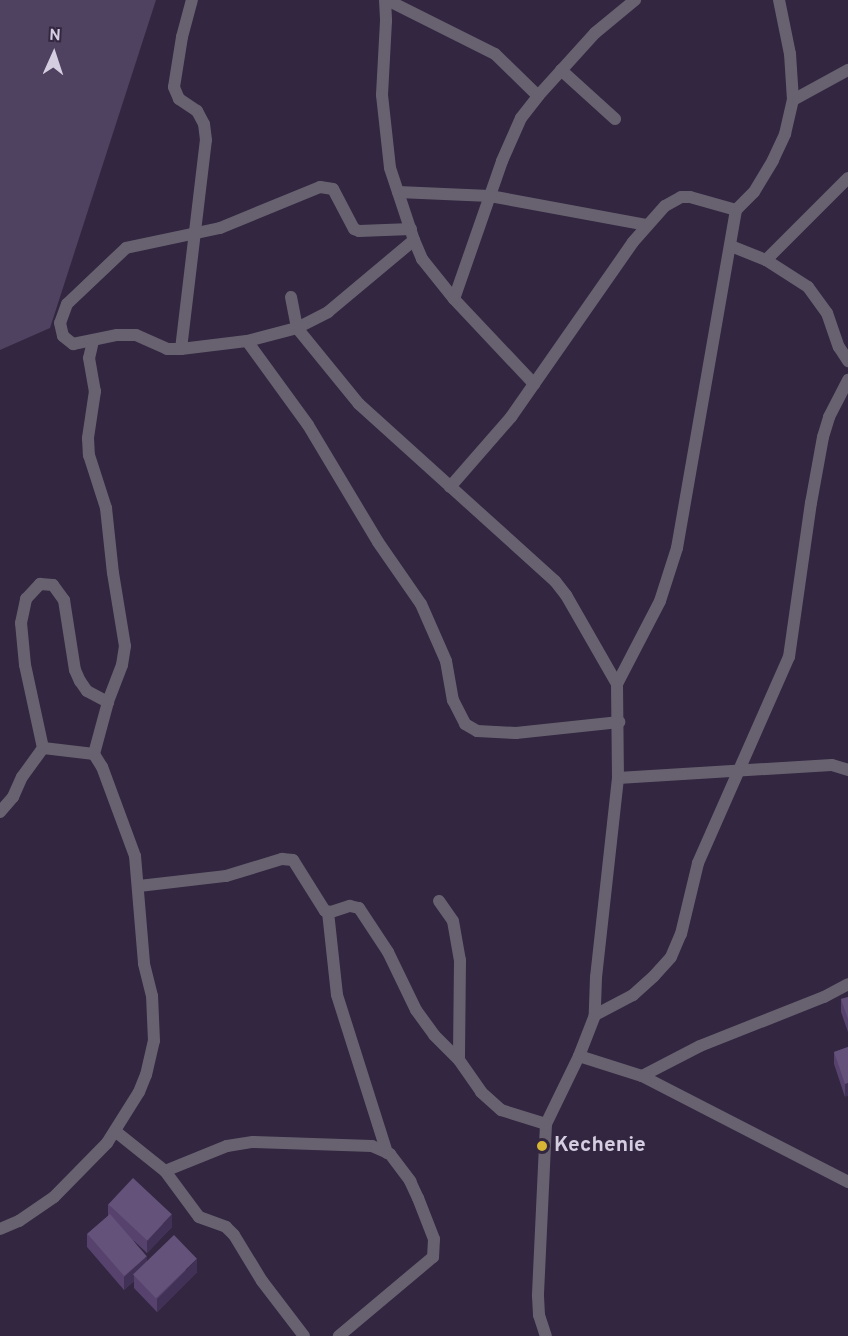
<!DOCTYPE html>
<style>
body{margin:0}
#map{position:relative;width:848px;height:1336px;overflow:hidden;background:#322640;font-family:Overpass,sans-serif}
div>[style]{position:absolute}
.green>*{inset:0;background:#4f4260}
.minor>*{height:12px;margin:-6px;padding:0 6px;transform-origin:6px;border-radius:6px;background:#686270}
.wall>*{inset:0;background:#57426e}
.shaded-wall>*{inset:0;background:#423156}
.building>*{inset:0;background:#64527a;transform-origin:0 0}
.dots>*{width:16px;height:16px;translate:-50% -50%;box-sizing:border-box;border:3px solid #322640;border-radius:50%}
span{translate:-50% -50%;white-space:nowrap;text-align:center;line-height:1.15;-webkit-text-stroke:6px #322640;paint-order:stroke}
.poi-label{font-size:21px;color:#d5cee0;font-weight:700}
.left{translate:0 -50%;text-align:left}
.north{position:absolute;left:24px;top:24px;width:60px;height:60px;-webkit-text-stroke:4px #322640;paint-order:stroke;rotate:3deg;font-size:16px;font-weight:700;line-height:24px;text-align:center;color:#d5cee0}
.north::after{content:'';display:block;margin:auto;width:21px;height:27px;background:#d5cee0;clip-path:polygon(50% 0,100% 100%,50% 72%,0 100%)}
</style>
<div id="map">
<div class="green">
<div style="clip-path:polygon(0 0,156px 0,50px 328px,0 350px)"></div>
</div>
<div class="minor">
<div style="left:385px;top:0;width:21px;rotate:87deg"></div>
<div style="left:386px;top:21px;width:74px;rotate:93.1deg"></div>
<div style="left:382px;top:95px;width:73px;rotate:83.7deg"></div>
<div style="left:390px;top:168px;width:76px;rotate:71.6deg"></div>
<div style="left:414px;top:240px;width:21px;rotate:67deg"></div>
<div style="left:422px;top:259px;width:51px;rotate:51.3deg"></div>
<div style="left:454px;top:299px;width:117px;rotate:46.7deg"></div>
<div style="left:387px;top:0;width:121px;rotate:26.6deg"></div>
<div style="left:495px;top:54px;width:60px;rotate:44.3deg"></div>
<div style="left:561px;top:70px;width:73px;rotate:42.2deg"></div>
<div style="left:793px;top:100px;width:63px;rotate:-28.6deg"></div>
<div style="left:398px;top:192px;width:92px;rotate:2.5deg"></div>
<div style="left:490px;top:196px;width:160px;rotate:10.5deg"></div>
<div style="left:411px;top:229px;width:52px;rotate:177.8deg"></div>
<div style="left:359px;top:231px;width:5px;rotate:-158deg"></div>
<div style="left:354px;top:229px;width:45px;rotate:-117.7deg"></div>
<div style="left:333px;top:189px;width:13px;rotate:-171deg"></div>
<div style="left:320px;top:187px;width:108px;rotate:157.7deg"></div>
<div style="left:220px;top:228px;width:96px;rotate:168deg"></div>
<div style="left:126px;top:248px;width:81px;rotate:136.5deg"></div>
<div style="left:67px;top:304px;width:20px;rotate:110deg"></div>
<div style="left:60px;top:323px;width:13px;rotate:77deg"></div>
<div style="left:63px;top:336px;width:13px;rotate:39deg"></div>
<div style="left:73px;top:344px;width:45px;rotate:-11.6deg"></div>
<div style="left:117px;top:335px;width:19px"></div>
<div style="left:136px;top:335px;width:34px;rotate:24deg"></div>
<div style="left:167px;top:349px;width:14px"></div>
<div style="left:181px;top:349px;width:66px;rotate:-6.9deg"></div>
<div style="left:247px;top:341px;width:52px;rotate:-14.6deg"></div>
<div style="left:297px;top:328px;width:35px;rotate:-27deg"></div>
<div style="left:328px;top:312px;width:112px;rotate:-39.9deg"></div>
<div style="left:731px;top:246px;width:38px;rotate:22deg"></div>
<div style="left:766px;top:260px;width:50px;rotate:32.7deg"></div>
<div style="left:808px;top:287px;width:32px;rotate:54deg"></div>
<div style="left:827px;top:313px;width:36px;rotate:71deg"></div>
<div style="left:839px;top:347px;width:17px;rotate:57deg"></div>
<div style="left:766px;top:260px;width:116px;rotate:-45deg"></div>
<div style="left:291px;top:297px;width:32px;rotate:79deg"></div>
<div style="left:297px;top:328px;width:98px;rotate:50.8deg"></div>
<div style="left:359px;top:404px;width:264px;rotate:42.1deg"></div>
<div style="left:555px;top:581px;width:18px;rotate:52deg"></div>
<div style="left:566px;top:595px;width:103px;rotate:60.2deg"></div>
<div style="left:617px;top:684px;width:94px;rotate:89.4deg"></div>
<div style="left:618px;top:778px;width:200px;rotate:96.3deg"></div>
<div style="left:596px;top:977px;width:38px;rotate:92deg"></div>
<div style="left:595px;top:1015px;width:44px;rotate:111.3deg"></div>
<div style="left:579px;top:1056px;width:76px;rotate:115.9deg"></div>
<div style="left:546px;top:1124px;width:172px;rotate:92.7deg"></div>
<div style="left:538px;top:1296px;width:19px;rotate:87deg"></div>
<div style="left:539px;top:1315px;width:22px;rotate:72deg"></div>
<div style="left:454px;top:299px;width:146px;rotate:-70.8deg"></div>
<div style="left:502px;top:161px;width:47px;rotate:-66.2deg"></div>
<div style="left:521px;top:118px;width:28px;rotate:-52deg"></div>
<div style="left:538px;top:96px;width:85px;rotate:-47.9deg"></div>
<div style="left:595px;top:33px;width:52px;rotate:-39.5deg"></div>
<div style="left:93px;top:341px;width:17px;rotate:103deg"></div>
<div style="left:89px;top:358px;width:34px;rotate:80deg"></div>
<div style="left:95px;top:391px;width:48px;rotate:98.5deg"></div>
<div style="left:88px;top:438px;width:17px;rotate:87deg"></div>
<div style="left:89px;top:455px;width:56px;rotate:72.2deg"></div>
<div style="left:106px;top:508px;width:65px;rotate:83.9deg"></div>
<div style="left:113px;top:573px;width:74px;rotate:80.7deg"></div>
<div style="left:125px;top:646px;width:19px;rotate:99deg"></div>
<div style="left:122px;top:665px;width:40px;rotate:111deg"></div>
<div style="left:108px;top:702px;width:54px;rotate:105.1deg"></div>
<div style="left:247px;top:341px;width:104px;rotate:54deg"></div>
<div style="left:308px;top:425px;width:136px;rotate:59.1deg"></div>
<div style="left:378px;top:542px;width:75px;rotate:55.3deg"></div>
<div style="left:421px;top:604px;width:62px;rotate:66.3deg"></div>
<div style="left:446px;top:661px;width:40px;rotate:80deg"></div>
<div style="left:453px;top:700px;width:27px;rotate:63deg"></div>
<div style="left:465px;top:724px;width:14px;rotate:30deg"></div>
<div style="left:477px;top:731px;width:39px;rotate:3deg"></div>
<div style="left:516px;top:733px;width:104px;rotate:-6.1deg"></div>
<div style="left:181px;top:349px;width:210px;rotate:-83.2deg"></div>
<div style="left:206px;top:140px;width:16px;rotate:-97deg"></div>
<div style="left:204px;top:124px;width:15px;rotate:-118deg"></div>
<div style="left:197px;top:111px;width:22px;rotate:-146deg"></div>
<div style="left:179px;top:99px;width:13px;rotate:-113deg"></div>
<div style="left:174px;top:87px;width:51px;rotate:-80.9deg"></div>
<div style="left:182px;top:37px;width:38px;rotate:-75deg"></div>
<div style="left:450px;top:487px;width:93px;rotate:-48.9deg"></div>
<div style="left:511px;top:417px;width:213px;rotate:-55.1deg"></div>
<div style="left:633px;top:242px;width:48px;rotate:-48.4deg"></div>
<div style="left:665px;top:206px;width:18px;rotate:-29deg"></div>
<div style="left:681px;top:197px;width:9px"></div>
<div style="left:690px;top:197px;width:48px;rotate:15.8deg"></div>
<div style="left:617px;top:684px;width:93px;rotate:-62.6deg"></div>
<div style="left:660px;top:601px;width:56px;rotate:-72.2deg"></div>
<div style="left:677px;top:548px;width:343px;rotate:-80.1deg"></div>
<div style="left:736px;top:210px;width:25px;rotate:-45deg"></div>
<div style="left:754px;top:192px;width:37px;rotate:-59deg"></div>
<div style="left:773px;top:160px;width:29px;rotate:-65deg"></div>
<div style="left:785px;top:134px;width:35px;rotate:-77deg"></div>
<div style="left:793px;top:100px;width:46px;rotate:-93.7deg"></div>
<div style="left:790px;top:54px;width:55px;rotate:-101.5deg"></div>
<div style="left:618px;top:778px;width:214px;rotate:-3.5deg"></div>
<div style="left:832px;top:765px;width:17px;rotate:17deg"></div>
<div style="left:0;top:812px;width:20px;rotate:-49deg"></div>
<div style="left:13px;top:797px;width:22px;rotate:-66deg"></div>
<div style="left:22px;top:777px;width:36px;rotate:-54deg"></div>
<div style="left:43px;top:748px;width:85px;rotate:-102.2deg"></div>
<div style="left:25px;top:665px;width:42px;rotate:-95.4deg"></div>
<div style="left:21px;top:623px;width:25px;rotate:-78deg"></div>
<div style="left:26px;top:599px;width:21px;rotate:-47deg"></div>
<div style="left:40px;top:584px;width:13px;rotate:4deg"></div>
<div style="left:53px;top:585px;width:19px;rotate:54deg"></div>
<div style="left:64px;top:600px;width:71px;rotate:81.1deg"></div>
<div style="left:75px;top:670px;width:12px;rotate:66deg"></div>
<div style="left:80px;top:681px;width:12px;rotate:55deg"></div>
<div style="left:87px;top:691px;width:24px;rotate:28deg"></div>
<div style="left:139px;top:886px;width:88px;rotate:-6.6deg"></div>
<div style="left:226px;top:876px;width:59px;rotate:-16.9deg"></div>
<div style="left:282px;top:859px;width:11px;rotate:5deg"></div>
<div style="left:293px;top:860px;width:60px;rotate:57.9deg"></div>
<div style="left:325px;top:911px;width:6px;rotate:9deg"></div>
<div style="left:331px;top:912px;width:20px;rotate:-18deg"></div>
<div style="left:350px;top:906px;width:9px;rotate:13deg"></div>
<div style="left:359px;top:908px;width:53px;rotate:56.6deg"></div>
<div style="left:388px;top:952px;width:64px;rotate:64.2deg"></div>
<div style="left:416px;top:1010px;width:31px;rotate:54deg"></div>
<div style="left:434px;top:1035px;width:35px;rotate:45deg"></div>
<div style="left:459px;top:1060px;width:39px;rotate:55deg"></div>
<div style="left:481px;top:1092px;width:27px;rotate:42deg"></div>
<div style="left:501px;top:1110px;width:47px;rotate:17.3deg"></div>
<div style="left:439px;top:901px;width:24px;rotate:55deg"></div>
<div style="left:453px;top:921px;width:40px;rotate:80deg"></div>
<div style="left:460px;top:960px;width:100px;rotate:90.6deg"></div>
<div style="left:328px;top:912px;width:83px;rotate:83.8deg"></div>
<div style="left:337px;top:995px;width:166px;rotate:72.4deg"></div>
<div style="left:595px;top:1015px;width:43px;rotate:-27.8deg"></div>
<div style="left:633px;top:995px;width:28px;rotate:-42deg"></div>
<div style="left:654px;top:976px;width:25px;rotate:-48deg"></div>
<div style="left:671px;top:957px;width:25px;rotate:-67deg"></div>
<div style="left:681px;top:934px;width:73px;rotate:-76.5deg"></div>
<div style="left:698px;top:863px;width:225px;rotate:-66.2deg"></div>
<div style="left:789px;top:657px;width:156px;rotate:-81.9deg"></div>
<div style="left:811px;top:503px;width:67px;rotate:-79.7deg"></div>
<div style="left:823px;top:437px;width:21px;rotate:-73deg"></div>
<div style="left:829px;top:417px;width:42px;rotate:-62.8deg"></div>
<div style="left:579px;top:1056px;width:66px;rotate:17.6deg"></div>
<div style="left:642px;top:1076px;width:232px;rotate:27.2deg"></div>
<div style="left:642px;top:1076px;width:65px;rotate:-27.3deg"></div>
<div style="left:700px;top:1046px;width:133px;rotate:-21.6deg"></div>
<div style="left:824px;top:997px;width:27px;rotate:-28deg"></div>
<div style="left:115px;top:1131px;width:64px;rotate:38.7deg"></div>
<div style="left:165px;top:1171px;width:57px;rotate:53.5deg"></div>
<div style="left:199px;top:1217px;width:29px;rotate:20deg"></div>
<div style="left:226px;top:1227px;width:11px;rotate:45deg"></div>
<div style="left:234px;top:1235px;width:54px;rotate:58.7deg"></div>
<div style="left:262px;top:1281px;width:69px;rotate:52.6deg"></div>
<div style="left:165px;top:1171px;width:67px;rotate:-22deg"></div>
<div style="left:227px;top:1146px;width:26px;rotate:-9deg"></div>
<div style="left:253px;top:1142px;width:119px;rotate:1.9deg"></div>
<div style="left:372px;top:1146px;width:20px;rotate:24deg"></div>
<div style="left:390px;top:1154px;width:34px;rotate:53deg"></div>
<div style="left:410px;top:1181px;width:19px;rotate:65deg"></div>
<div style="left:418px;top:1198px;width:44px;rotate:68.7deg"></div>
<div style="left:434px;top:1239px;width:18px;rotate:93deg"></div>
<div style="left:433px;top:1257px;width:123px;rotate:140deg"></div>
<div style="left:0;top:1229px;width:21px;rotate:-23deg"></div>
<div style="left:19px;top:1221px;width:42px;rotate:-34.4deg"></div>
<div style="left:54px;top:1197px;width:76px;rotate:-45.5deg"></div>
<div style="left:107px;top:1143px;width:60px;rotate:-57.9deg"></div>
<div style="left:139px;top:1092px;width:18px;rotate:-68deg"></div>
<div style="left:146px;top:1075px;width:35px;rotate:-77deg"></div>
<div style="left:154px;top:1041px;width:45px;rotate:-92.5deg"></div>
<div style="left:152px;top:996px;width:34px;rotate:-104deg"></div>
<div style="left:144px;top:963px;width:107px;rotate:-94.8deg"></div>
<div style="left:135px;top:856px;width:95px;rotate:-110.3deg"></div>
<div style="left:102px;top:767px;width:15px;rotate:-122deg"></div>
<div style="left:94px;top:754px;width:51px;rotate:-173.3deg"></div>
</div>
<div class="wall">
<div style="clip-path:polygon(848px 997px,848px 1032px,841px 1012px,841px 999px)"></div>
<div style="clip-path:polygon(848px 1047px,845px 1097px,834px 1064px,834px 1052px)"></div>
<div style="clip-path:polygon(108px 1204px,172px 1227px,147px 1253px,133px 1240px,147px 1262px,197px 1272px,157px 1312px,134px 1288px,134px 1281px,124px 1290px,87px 1247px,87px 1234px,108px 1216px)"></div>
</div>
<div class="shaded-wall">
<div style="clip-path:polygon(848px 1083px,848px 1096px,845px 1097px,845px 1084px)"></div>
<div style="clip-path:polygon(172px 1214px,172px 1227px,147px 1253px,147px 1241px)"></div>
<div style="clip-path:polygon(147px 1256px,147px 1269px,134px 1276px,134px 1281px,124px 1290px,124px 1277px)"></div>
<div style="clip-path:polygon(197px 1259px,197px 1272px,157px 1312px,157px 1299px)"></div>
</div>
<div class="building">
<div style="clip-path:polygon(848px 997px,848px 1019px,841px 999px)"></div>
<div style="clip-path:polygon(848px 1047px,848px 1083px,845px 1084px,834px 1052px)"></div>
<div style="left:133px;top:1178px;width:53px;height:36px;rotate:43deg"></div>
<div style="left:110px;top:1214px;width:56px;height:30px;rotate:49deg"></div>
<div style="left:174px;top:1235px;width:33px;height:57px;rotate:46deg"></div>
</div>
<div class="dots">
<div style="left:542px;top:1146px;background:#d6b534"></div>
</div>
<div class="poi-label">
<span class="left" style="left:554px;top:1146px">Kechenie</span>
</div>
<div class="north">N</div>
</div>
